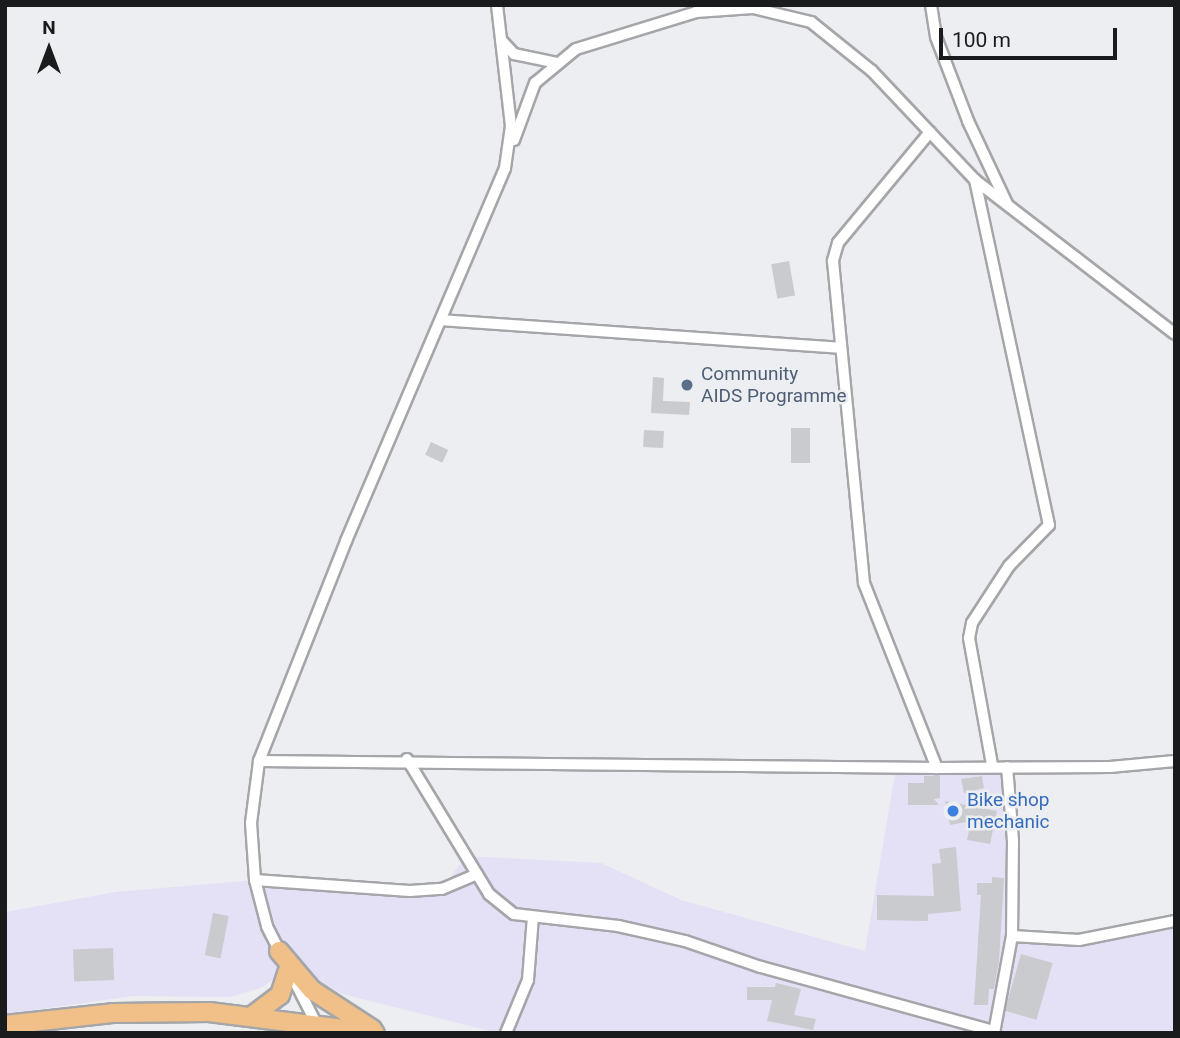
<!DOCTYPE html>
<style>
body{margin:0}
#map{position:relative;width:1180px;height:1038px;overflow:hidden;background:#eceef1;font-family:Roboto,sans-serif}
div>[style]{position:absolute}
.commercial>*{inset:0;background:#e4e1f7}
.building>*{inset:0;background:#c9cbce;transform-origin:0 0}
.roads{filter:drop-shadow(2px 0 #a4a6a9) drop-shadow(-2px 0 #a4a6a9) drop-shadow(0 2px #a4a6a9) drop-shadow(0 -2px #a4a6a9)}
.minor>*{height:10px;margin:-5px;padding:0 5px;transform-origin:5px;border-radius:5px;background:#fff}
.primary>*{height:18px;margin:-9px;padding:0 9px;transform-origin:9px;border-radius:9px;background:#f1c088}
.dots>*{width:19px;height:19px;translate:-50% -50%;box-sizing:border-box;border:4px solid #eceef1;border-radius:50%}
span{translate:-50% -50%;white-space:nowrap;text-align:center;line-height:1.15;-webkit-text-stroke:5px #eceef1;paint-order:stroke}
.service-label{font-size:19px;color:#4e5e75}
.left{translate:0 -50%;text-align:left}
.shop-label{font-size:19px;color:#366cbe}
.frame{position:absolute;inset:0;border:7px solid #1a1b1c;pointer-events:none}
.north{position:absolute;left:14px;top:14px;width:70px;height:70px;-webkit-text-stroke:5px #eceef1;paint-order:stroke;rotate:0deg;font-size:19px;font-weight:700;line-height:28px;text-align:center;color:#1a1b1c}
.north::after{content:'';display:block;margin:auto;width:24px;height:32px;background:#1a1b1c;clip-path:polygon(50% 0,100% 100%,50% 72%,0 100%)}
.scale{position:absolute;left:939px;top:28px;width:178px;height:32px;box-sizing:border-box;border:4px solid #1a1b1c;border-top:0;padding-left:9px;font-size:21px;line-height:24px;white-space:nowrap;color:#1a1b1c;-webkit-text-stroke:5px #eceef1;paint-order:stroke}
</style>
<div id="map">
<div class="commercial">
<div style="clip-path:polygon(896px 767px,1007px 767px,1013px 936px,1079px 940px,1175px 921px,1175px 1033px,498px 1033px,346px 995px,288px 970px,261px 988px,231px 997px,133px 996px,5px 1014px,5px 912px,115px 892px,255px 880px,442px 889px,466px 856px,601px 863px,681px 900px,865px 951px)"></div>
</div>
<div class="building">
<div style="left:789px;top:261px;width:35px;height:18px;rotate:80deg"></div>
<div style="clip-path:polygon(653px 377px,664px 378px,663px 401px,690px 402px,689px 415px,651px 413px)"></div>
<div style="left:791px;top:428px;width:19px;height:35px"></div>
<div style="left:644px;top:430px;width:20px;height:17px;rotate:3deg"></div>
<div style="left:431px;top:442px;width:19px;height:14px;rotate:25deg"></div>
<div style="clip-path:polygon(924px 776px,940px 776px,940px 798px,934px 799px,939px 805px,908px 805px,908px 783px,924px 783px)"></div>
<div style="clip-path:polygon(982px 776px,984px 788px,964px 793px,961px 779px)"></div>
<div style="clip-path:polygon(945px 801px,997px 811px,990px 844px,967px 840px,971px 821px,950px 825px)"></div>
<div style="clip-path:polygon(956px 847px,961px 911px,928px 914px,928px 921px,877px 920px,877px 895px,934px 896px,932px 864px,941px 863px,939px 849px)"></div>
<div style="clip-path:polygon(992px 877px,1004px 878px,999px 961px,994px 989px,989px 989px,988px 1005px,974px 1005px,981px 895px,977px 895px,977px 883px,992px 883px)"></div>
<div style="left:213px;top:913px;width:16px;height:43px;rotate:11deg"></div>
<div style="left:113px;top:948px;width:32px;height:40px;rotate:88deg"></div>
<div style="left:1021px;top:954px;width:33px;height:59px;rotate:16deg"></div>
<div style="clip-path:polygon(776px 983px,801px 989px,794px 1015px,816px 1019px,813px 1030px,767px 1021px,772px 1000px,747px 1000px,747px 987px,775px 987px)"></div>
</div>
<div class="roads">
<div class="minor">
<div style="left:931px;top:5px;width:32px;rotate:81deg"></div>
<div style="left:936px;top:37px;width:90px;rotate:69.1deg"></div>
<div style="left:968px;top:121px;width:92px;rotate:64.8deg"></div>
<div style="left:501px;top:40px;width:19px;rotate:47deg"></div>
<div style="left:514px;top:54px;width:45px;rotate:11.6deg"></div>
<div style="left:930px;top:132px;width:144px;rotate:129.7deg"></div>
<div style="left:838px;top:243px;width:19px;rotate:106deg"></div>
<div style="left:833px;top:261px;width:323px;rotate:84.5deg"></div>
<div style="left:864px;top:583px;width:199px;rotate:68.5deg"></div>
<div style="left:514px;top:140px;width:61px;rotate:-69.8deg"></div>
<div style="left:535px;top:83px;width:53px;rotate:-39.7deg"></div>
<div style="left:576px;top:49px;width:126px;rotate:-17.1deg"></div>
<div style="left:696px;top:12px;width:57px;rotate:-4deg"></div>
<div style="left:753px;top:8px;width:60px;rotate:13.6deg"></div>
<div style="left:811px;top:22px;width:78px;rotate:38.8deg"></div>
<div style="left:872px;top:71px;width:150px;rotate:46.6deg"></div>
<div style="left:975px;top:180px;width:252px;rotate:37.6deg"></div>
<div style="left:975px;top:180px;width:353px;rotate:77.9deg"></div>
<div style="left:1049px;top:525px;width:57px;rotate:134.3deg"></div>
<div style="left:1009px;top:566px;width:68px;rotate:123deg"></div>
<div style="left:972px;top:623px;width:15px;rotate:101deg"></div>
<div style="left:969px;top:638px;width:129px;rotate:79.7deg"></div>
<div style="left:441px;top:320px;width:398px;rotate:4deg"></div>
<div style="left:407px;top:759px;width:158px;rotate:58.7deg"></div>
<div style="left:489px;top:894px;width:32px;rotate:39deg"></div>
<div style="left:514px;top:914px;width:105px;rotate:6.6deg"></div>
<div style="left:618px;top:926px;width:69px;rotate:12.6deg"></div>
<div style="left:685px;top:941px;width:80px;rotate:18.9deg"></div>
<div style="left:761px;top:967px;width:242px;rotate:15.4deg"></div>
<div style="left:259px;top:761px;width:678px;rotate:0.59deg"></div>
<div style="left:937px;top:768px;width:173px;rotate:-0.3deg"></div>
<div style="left:1110px;top:767px;width:65px;rotate:-5.3deg"></div>
<div style="left:255px;top:880px;width:155px;rotate:4.1deg"></div>
<div style="left:410px;top:891px;width:32px;rotate:-4deg"></div>
<div style="left:442px;top:889px;width:38px;rotate:-23deg"></div>
<div style="left:1012px;top:936px;width:67px;rotate:3.4deg"></div>
<div style="left:1079px;top:940px;width:98px;rotate:-11.2deg"></div>
<div style="left:281px;top:954px;width:31px;rotate:-117deg"></div>
<div style="left:267px;top:926px;width:48px;rotate:-104.6deg"></div>
<div style="left:255px;top:880px;width:57px;rotate:-94deg"></div>
<div style="left:251px;top:823px;width:63px;rotate:-82.6deg"></div>
<div style="left:259px;top:761px;width:237px;rotate:-68.4deg"></div>
<div style="left:346px;top:541px;width:405px;rotate:-66.9deg"></div>
<div style="left:505px;top:168px;width:42px;rotate:-81.9deg"></div>
<div style="left:511px;top:126px;width:122px;rotate:-96.6deg"></div>
<div style="left:293px;top:978px;width:57px;rotate:63deg"></div>
<div style="left:506px;top:1033px;width:57px;rotate:-67.5deg"></div>
<div style="left:528px;top:980px;width:63px;rotate:-85.5deg"></div>
<div style="left:994px;top:1033px;width:99px;rotate:-79.5deg"></div>
<div style="left:1012px;top:936px;width:95px;rotate:-89.4deg"></div>
<div style="left:1013px;top:841px;width:74px;rotate:-94.6deg"></div>
</div>
<div class="primary">
<div style="left:279px;top:951px;width:51px;rotate:49.8deg"></div>
<div style="left:312px;top:990px;width:72px;rotate:33deg"></div>
<div style="left:252px;top:1016px;width:35px;rotate:-37deg"></div>
<div style="left:280px;top:995px;width:26px;rotate:-72deg"></div>
<div style="left:5px;top:1025px;width:110px;rotate:-6.3deg"></div>
<div style="left:114px;top:1013px;width:95px;rotate:-0.6deg"></div>
<div style="left:209px;top:1012px;width:167px;rotate:7.2deg"></div>
</div>
</div>
<div class="dots">
<div style="left:687px;top:385px;background:#5c6f8a"></div>
<div style="left:953px;top:811px;background:#3f7fe0"></div>
</div>
<div class="service-label">
<span class="left" style="left:701px;top:385px">Community<br>AIDS Programme</span>
</div>
<div class="shop-label">
<span class="left" style="left:967px;top:811px">Bike shop<br>mechanic</span>
</div>
<div class="frame"></div>
<div class="north">N</div>
<div class="scale">100 m</div>
</div>
